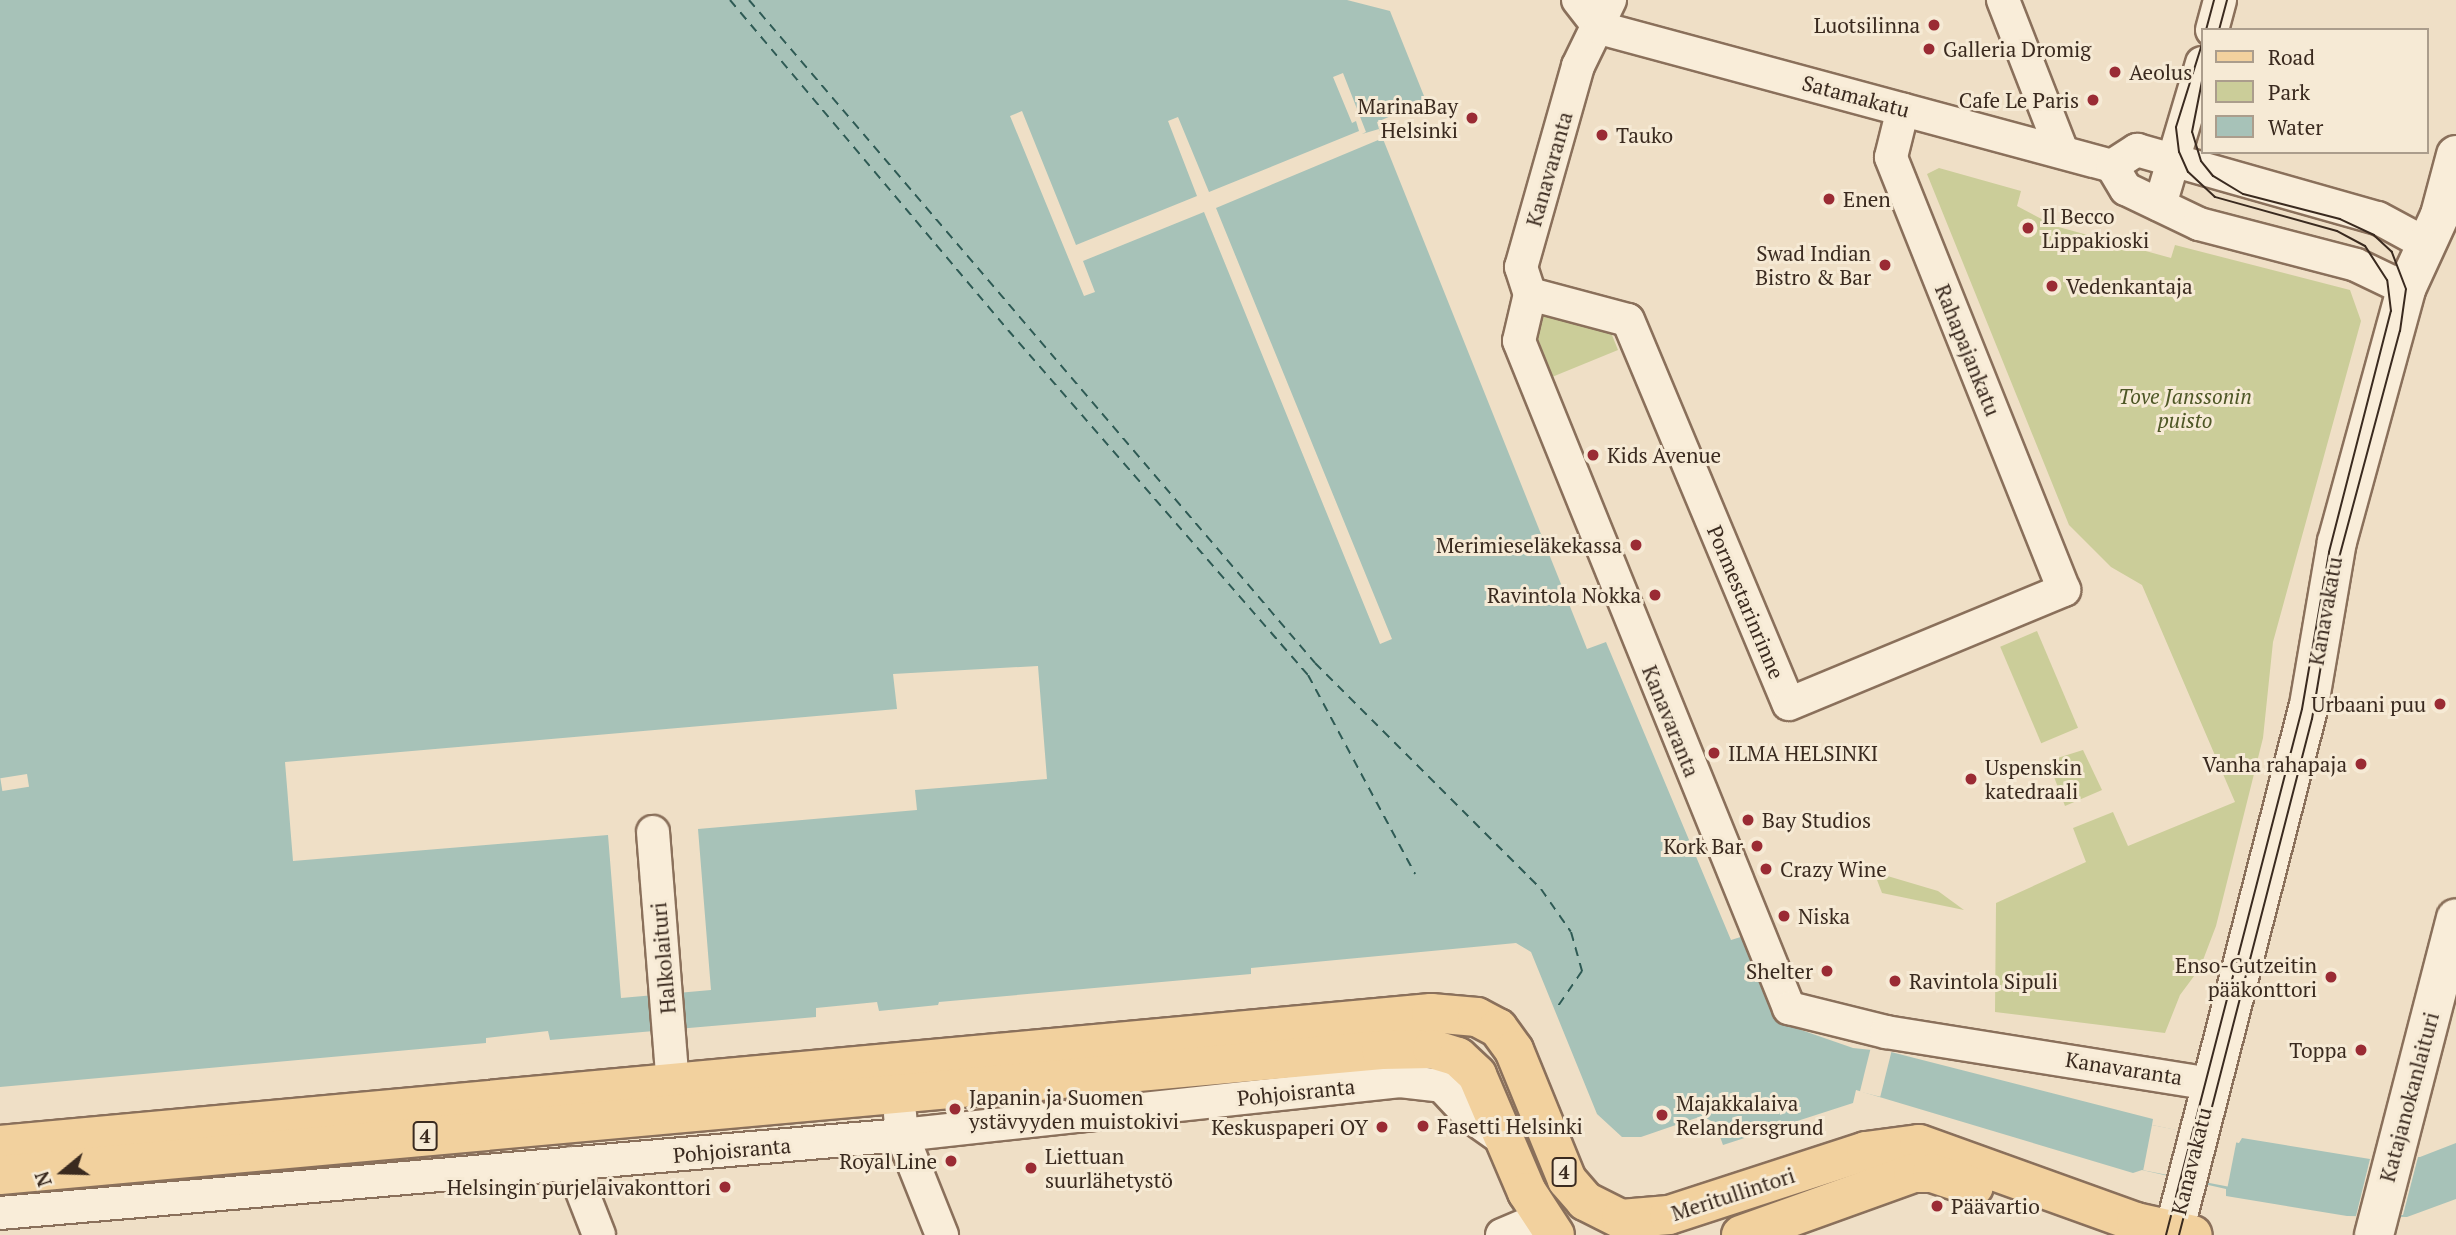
<!DOCTYPE html>
<meta charset="utf-8">
<style>
body{margin:0}
#map{position:relative;width:2456px;height:1235px;overflow:hidden;background:#efdfc6;font-family:"PT Serif",serif}
div>[style]{position:absolute}
.green>*{inset:0;background:#cbcd99;transform-origin:0 0}
.water>*{inset:0;background:#a7c2b8}
.pier>*{inset:0;background:#efdfc6;transform-origin:0 0}
.ferry>*{height:2px;margin-top:-1px;transform-origin:0;background:repeating-linear-gradient(90deg,#2e5a54 0 9px,transparent 0 16px)}
.roads{filter:drop-shadow(2px 0 #8a705b) drop-shadow(-2px 0 #8a705b) drop-shadow(0 2px #8a705b) drop-shadow(0 -2px #8a705b)}
.street>*{height:32px;margin:-16px;padding:0 16px;transform-origin:16px;border-radius:16px;background:#f9edd9}
.secondary>*{height:38px;margin:-19px;padding:0 19px;transform-origin:19px;border-radius:19px;background:#f9edd9}
.primary>*{height:38px;margin:-19px;padding:0 19px;transform-origin:19px;border-radius:19px;background:#f2d19e}
.tram>*{height:2px;margin:-1px;padding:0 1px;transform-origin:1px;border-radius:1px;background:#3a2a1f}
.dots>*{width:19px;height:19px;translate:-50% -50%;box-sizing:border-box;border:4px solid #f6ead5;border-radius:50%}
span{translate:-50% -50%;white-space:nowrap;text-align:center;line-height:1.15;-webkit-text-stroke:6px #f6ead5;paint-order:stroke}
.shield-label span{padding:2px 5px;background:#f6ead5;border:2px solid;border-radius:5px;-webkit-text-stroke-width:0}
.shield-label{font-size:19px;color:#3a2a1f;font-weight:700}
.poi-label{font-size:21px;color:#3a2a1f}
.right{translate:-100% -50%;text-align:right}
.left{translate:0 -50%;text-align:left}
.street-label{font-size:21px;color:#3a2a1f}
.park-label{font-size:21px;color:#4e5726;font-style:italic}
.legend{position:absolute;left:2201px;top:28px;width:228px;height:126px;box-sizing:border-box;background:#f6ead5;border:2px solid #ab9d8c;margin:0;padding:9px 12px;list-style:none;font-size:21px;color:#3a2a1f}
.legend li{display:flex;align-items:center;gap:14px;height:35px}
.legend b{width:35px;border:2px solid #ab9d8c}
.north{position:absolute;left:28px;top:1137px;width:70px;height:70px;-webkit-text-stroke:5px #f6ead5;paint-order:stroke;rotate:251deg;font-size:19px;font-weight:700;line-height:28px;text-align:center;color:#3a2a1f}
.north::after{content:'';display:block;margin:auto;width:24px;height:32px;background:#3a2a1f;clip-path:polygon(50% 0,100% 100%,50% 72%,0 100%)}
</style>
<div id="map">
<div class="green">
<div style="clip-path:polygon(1939px 168px,2021px 191px,2017px 206px,2055px 226px,2171px 258px,2175px 245px,2350px 290px,2361px 321px,2273px 642px,2263px 738px,2216px 926px,2200px 968px,2180px 995px,2165px 1033px,1995px 1012px,1996px 903px,2086px 862px,2073px 828px,2113px 812px,2128px 846px,2235px 802px,2142px 585px,2111px 567px,2069px 525px,1927px 174px)"></div>
<div style="clip-path:polygon(1548px 314px,1610px 330px,1618px 350px,1552px 377px,1535px 330px,1537px 319px)"></div>
<div style="left:2037px;top:631px;width:105px;height:40px;rotate:67deg"></div>
<div style="clip-path:polygon(2083px 750px,2102px 790px,2065px 806px,2048px 761px)"></div>
<div style="clip-path:polygon(1874px 872px,1938px 891px,1964px 910px,1882px 893px)"></div>
</div>
<div class="water">
<div style="clip-path:polygon(0 0,1347px 0,1390px 11px,1426px 101px,1377px 122px,1379px 129px,1587px 649px,1606px 642px,1731px 940px,1744px 936px,1781px 1023px,1853px 1048px,1891px 1052px,2153px 1119px,2152px 1125px,2239px 1143px,2242px 1138px,2370px 1159px,2420px 1157px,2456px 1143px,2456px 1199px,2407px 1217px,2347px 1216px,2226px 1196px,2226px 1189px,2142px 1170px,2133px 1173px,1856px 1090px,1853px 1103px,1723px 1145px,1715px 1123px,1702px 1116px,1641px 1137px,1622px 1137px,1597px 1114px,1531px 952px,1516px 943px,1251px 968px,1251px 974px,939px 1002px,938px 1005px,879px 1011px,877px 1002px,816px 1008px,816px 1017px,550px 1040px,548px 1031px,486px 1038px,486px 1043px,0 1087px)"></div>
</div>
<div class="pier">
<div style="clip-path:polygon(1343px 73px,1366px 132px,1362px 134px,1379px 129px,1383px 138px,1216px 208px,1392px 639px,1380px 644px,1204px 212px,1083px 261px,1095px 292px,1084px 296px,1010px 116px,1022px 111px,1076px 245px,1197px 196px,1168px 121px,1178px 117px,1209px 192px,1359px 131px,1356px 121px,1352px 123px,1333px 77px)"></div>
<div style="clip-path:polygon(1038px 666px,1047px 779px,915px 790px,917px 810px,698px 829px,711px 990px,621px 998px,608px 835px,293px 861px,285px 762px,897px 709px,893px 674px)"></div>
<div style="left:27px;top:774px;width:13px;height:27px;rotate:81deg"></div>
<div style="left:1871px;top:1047px;width:21px;height:46px;rotate:14deg"></div>
<div style="left:2152px;top:1125px;width:86px;height:46px;rotate:11deg"></div>
<div style="clip-path:polygon(2418px 1157px,2403px 1215px,2356px 1216px,2370px 1159px)"></div>
</div>
<div class="ferry">
<div style="left:730px;top:0;width:431px;rotate:49.9deg"></div>
<div style="left:1008px;top:330px;width:457px;rotate:49deg"></div>
<div style="left:1308px;top:675px;width:226px;rotate:61.7deg"></div>
<div style="left:749px;top:0;width:872px;rotate:49.51deg"></div>
<div style="left:1315px;top:663px;width:320px;rotate:45deg"></div>
<div style="left:1541px;top:889px;width:52px;rotate:55.1deg"></div>
<div style="left:1571px;top:932px;width:41px;rotate:74.2deg"></div>
<div style="left:1582px;top:971px;width:46px;rotate:124.4deg"></div>
</div>
<div class="roads">
<div class="street">
<div style="left:1578px;top:0;width:36px;rotate:52deg"></div>
<div style="left:1610px;top:0;width:73px;rotate:115.9deg"></div>
<div style="left:1578px;top:66px;width:209px;rotate:105.8deg"></div>
<div style="left:1521px;top:267px;width:28px;rotate:72deg"></div>
<div style="left:1530px;top:294px;width:48px;rotate:103.2deg"></div>
<div style="left:1519px;top:341px;width:720px;rotate:67.96deg"></div>
<div style="left:1789px;top:1008px;width:100px;rotate:13.9deg"></div>
<div style="left:1886px;top:1032px;width:329px;rotate:9.1deg"></div>
<div style="left:2003px;top:0;width:162px;rotate:68.7deg"></div>
<div style="left:1600px;top:28px;width:530px;rotate:15.08deg"></div>
<div style="left:2112px;top:166px;width:27px;rotate:59deg"></div>
<div style="left:2126px;top:189px;width:81px;rotate:25.6deg"></div>
<div style="left:2199px;top:224px;width:162px;rotate:14.6deg"></div>
<div style="left:2356px;top:265px;width:55px;rotate:25.6deg"></div>
<div style="left:2212px;top:30px;width:31px;rotate:-75deg"></div>
<div style="left:2112px;top:166px;width:30px;rotate:-33deg"></div>
<div style="left:2137px;top:150px;width:250px;rotate:15.8deg"></div>
<div style="left:2378px;top:218px;width:55px;rotate:28.4deg"></div>
<div style="left:2160px;top:205px;width:148px;rotate:-73.5deg"></div>
<div style="left:1530px;top:294px;width:101px;rotate:14.9deg"></div>
<div style="left:1628px;top:320px;width:416px;rotate:67.3deg"></div>
<div style="left:1789px;top:704px;width:298px;rotate:-22.5deg"></div>
<div style="left:2064px;top:590px;width:466px;rotate:-111.8deg"></div>
<div style="left:1891px;top:157px;width:49px;rotate:-76deg"></div>
<div style="left:653px;top:832px;width:253px;rotate:85.5deg"></div>
<div style="left:900px;top:1114px;width:21px;rotate:85deg"></div>
<div style="left:902px;top:1135px;width:108px;rotate:68.2deg"></div>
<div style="left:571px;top:1163px;width:77px;rotate:68.7deg"></div>
<div style="left:0;top:1213px;width:905px;rotate:-4.94deg"></div>
<div style="left:902px;top:1135px;width:501px;rotate:-6.19deg"></div>
<div style="left:1400px;top:1081px;width:42px;rotate:6.8deg"></div>
<div style="left:1442px;top:1086px;width:41px;rotate:47deg"></div>
<div style="left:1470px;top:1116px;width:45px;rotate:35.1deg"></div>
<div style="left:1502px;top:1235px;width:43px;rotate:-23deg"></div>
</div>
<div class="secondary">
<div style="left:2173px;top:1235px;width:547px;rotate:-75.61deg"></div>
<div style="left:2309px;top:705px;width:165px;rotate:-80.3deg"></div>
<div style="left:2337px;top:542px;width:262px;rotate:-74.7deg"></div>
<div style="left:2406px;top:289px;width:81px;rotate:-65.3deg"></div>
<div style="left:2440px;top:215px;width:62px;rotate:-75.1deg"></div>
<div style="left:2374px;top:1235px;width:327px;rotate:-75.5deg"></div>
</div>
<div class="primary">
<div style="left:0;top:1145px;width:1437px;rotate:-5.27deg"></div>
<div style="left:1431px;top:1013px;width:46px;rotate:5deg"></div>
<div style="left:1477px;top:1017px;width:24px;rotate:28deg"></div>
<div style="left:1498px;top:1028px;width:27px;rotate:54deg"></div>
<div style="left:1514px;top:1050px;width:140px;rotate:67.8deg"></div>
<div style="left:1567px;top:1180px;width:28px;rotate:49deg"></div>
<div style="left:1585px;top:1201px;width:40px;rotate:26.6deg"></div>
<div style="left:1621px;top:1219px;width:48px;rotate:-4.8deg"></div>
<div style="left:1669px;top:1215px;width:207px;rotate:-18deg"></div>
<div style="left:1866px;top:1151px;width:53px;rotate:-7.5deg"></div>
<div style="left:1919px;top:1144px;width:231px;rotate:19.8deg"></div>
<div style="left:2136px;top:1222px;width:58px;rotate:12.8deg"></div>
<div style="left:0;top:1175px;width:1387px;rotate:-5.17deg"></div>
<div style="left:1381px;top:1050px;width:51px;rotate:-1.1deg"></div>
<div style="left:1432px;top:1049px;width:27px;rotate:17deg"></div>
<div style="left:1458px;top:1057px;width:26px;rotate:43deg"></div>
<div style="left:1477px;top:1075px;width:127px;rotate:66.9deg"></div>
<div style="left:1527px;top:1192px;width:51px;rotate:56.9deg"></div>
<div style="left:1741px;top:1235px;width:183px;rotate:-19.8deg"></div>
<div style="left:1913px;top:1173px;width:19px"></div>
<div style="left:1932px;top:1173px;width:44px;rotate:18.4deg"></div>
</div>
</div>
<div class="tram">
<div style="left:2206px;top:30px;width:31px;rotate:-75deg"></div>
<div style="left:2219px;top:30px;width:31px;rotate:-75deg"></div>
<div style="left:2166px;top:1235px;width:543px;rotate:-75.5deg"></div>
<div style="left:2302px;top:709px;width:159px;rotate:-80.2deg"></div>
<div style="left:2329px;top:552px;width:249px;rotate:-75.6deg"></div>
<div style="left:2391px;top:311px;width:31px;rotate:-97deg"></div>
<div style="left:2387px;top:280px;width:40px;rotate:-122.9deg"></div>
<div style="left:2365px;top:246px;width:32px;rotate:-152deg"></div>
<div style="left:2337px;top:231px;width:127px;rotate:-164.4deg"></div>
<div style="left:2215px;top:197px;width:37px;rotate:-137deg"></div>
<div style="left:2188px;top:172px;width:22px;rotate:-114deg"></div>
<div style="left:2179px;top:152px;width:25px;rotate:-97deg"></div>
<div style="left:2176px;top:127px;width:87px;rotate:-72.6deg"></div>
<div style="left:2179px;top:1235px;width:533px;rotate:-75.55deg"></div>
<div style="left:2312px;top:719px;width:163px;rotate:-80.5deg"></div>
<div style="left:2339px;top:558px;width:235px;rotate:-75deg"></div>
<div style="left:2400px;top:331px;width:42px;rotate:-81.9deg"></div>
<div style="left:2406px;top:289px;width:40px;rotate:-111deg"></div>
<div style="left:2392px;top:252px;width:25px;rotate:-137deg"></div>
<div style="left:2374px;top:235px;width:38px;rotate:-155deg"></div>
<div style="left:2340px;top:219px;width:100px;rotate:-165.5deg"></div>
<div style="left:2243px;top:194px;width:35px;rotate:-149deg"></div>
<div style="left:2213px;top:176px;width:19px;rotate:-129deg"></div>
<div style="left:2201px;top:161px;width:30px;rotate:-107deg"></div>
<div style="left:2192px;top:132px;width:52px;rotate:-78.9deg"></div>
</div>
<div class="dots">
<div style="left:1934px;top:25px;background:#9a2b34"></div>
<div style="left:1929px;top:49px;background:#9a2b34"></div>
<div style="left:2115px;top:72px;background:#9a2b34"></div>
<div style="left:2093px;top:100px;background:#9a2b34"></div>
<div style="left:1472px;top:118px;background:#9a2b34"></div>
<div style="left:1602px;top:135px;background:#9a2b34"></div>
<div style="left:1829px;top:199px;background:#9a2b34"></div>
<div style="left:2028px;top:228px;background:#9a2b34"></div>
<div style="left:1885px;top:265px;background:#9a2b34"></div>
<div style="left:2052px;top:286px;background:#9a2b34"></div>
<div style="left:1593px;top:455px;background:#9a2b34"></div>
<div style="left:1636px;top:545px;background:#9a2b34"></div>
<div style="left:1655px;top:595px;background:#9a2b34"></div>
<div style="left:2440px;top:704px;background:#9a2b34"></div>
<div style="left:1714px;top:753px;background:#9a2b34"></div>
<div style="left:2361px;top:764px;background:#9a2b34"></div>
<div style="left:1971px;top:779px;background:#9a2b34"></div>
<div style="left:1748px;top:820px;background:#9a2b34"></div>
<div style="left:1757px;top:846px;background:#9a2b34"></div>
<div style="left:1766px;top:869px;background:#9a2b34"></div>
<div style="left:1784px;top:916px;background:#9a2b34"></div>
<div style="left:1827px;top:971px;background:#9a2b34"></div>
<div style="left:2331px;top:977px;background:#9a2b34"></div>
<div style="left:1895px;top:981px;background:#9a2b34"></div>
<div style="left:2361px;top:1050px;background:#9a2b34"></div>
<div style="left:955px;top:1109px;background:#9a2b34"></div>
<div style="left:1662px;top:1115px;background:#9a2b34"></div>
<div style="left:1423px;top:1126px;background:#9a2b34"></div>
<div style="left:1382px;top:1127px;background:#9a2b34"></div>
<div style="left:951px;top:1161px;background:#9a2b34"></div>
<div style="left:1031px;top:1168px;background:#9a2b34"></div>
<div style="left:725px;top:1187px;background:#9a2b34"></div>
<div style="left:1937px;top:1206px;background:#9a2b34"></div>
</div>
<div class="shield-label">
<span style="left:425px;top:1136px">4</span>
<span style="left:1564px;top:1172px">4</span>
</div>
<div class="poi-label">
<span class="right" style="left:1920px;top:25px">Luotsilinna</span>
<span class="left" style="left:1943px;top:49px">Galleria Dromig</span>
<span class="left" style="left:2129px;top:72px">Aeolus</span>
<span class="right" style="left:2079px;top:100px">Cafe Le Paris</span>
<span class="right" style="left:1458px;top:118px">MarinaBay<br>Helsinki</span>
<span class="left" style="left:1616px;top:135px">Tauko</span>
<span class="left" style="left:1843px;top:199px">Enen</span>
<span class="left" style="left:2042px;top:228px">Il Becco<br>Lippakioski</span>
<span class="right" style="left:1871px;top:265px">Swad Indian<br>Bistro &amp; Bar</span>
<span class="left" style="left:2066px;top:286px">Vedenkantaja</span>
<span class="left" style="left:1607px;top:455px">Kids Avenue</span>
<span class="right" style="left:1622px;top:545px">Merimieseläkekassa</span>
<span class="right" style="left:1641px;top:595px">Ravintola Nokka</span>
<span class="right" style="left:2426px;top:704px">Urbaani puu</span>
<span class="left" style="left:1728px;top:753px">ILMA HELSINKI</span>
<span class="right" style="left:2347px;top:764px">Vanha rahapaja</span>
<span class="left" style="left:1985px;top:779px">Uspenskin<br>katedraali</span>
<span class="left" style="left:1762px;top:820px">Bay Studios</span>
<span class="right" style="left:1743px;top:846px">Kork Bar</span>
<span class="left" style="left:1780px;top:869px">Crazy Wine</span>
<span class="left" style="left:1798px;top:916px">Niska</span>
<span class="right" style="left:2317px;top:977px">Enso-Gutzeitin<br>pääkonttori</span>
<span class="right" style="left:1813px;top:971px">Shelter</span>
<span class="left" style="left:1909px;top:981px">Ravintola Sipuli</span>
<span class="right" style="left:2347px;top:1050px">Toppa</span>
<span class="left" style="left:969px;top:1109px">Japanin ja Suomen<br>ystävyyden muistokivi</span>
<span class="left" style="left:1676px;top:1115px">Majakkalaiva<br>Relandersgrund</span>
<span class="left" style="left:1437px;top:1126px">Fasetti Helsinki</span>
<span class="right" style="left:1368px;top:1127px">Keskuspaperi OY</span>
<span class="left" style="left:1045px;top:1168px">Liettuan<br>suurlähetystö</span>
<span class="right" style="left:937px;top:1161px">Royal Line</span>
<span class="right" style="left:711px;top:1187px">Helsingin purjelaivakonttori</span>
<span class="left" style="left:1951px;top:1206px">Päävartio</span>
</div>
<div class="street-label">
<span style="left:1856px;top:96px;rotate:15deg">Satamakatu</span>
<span style="left:1549px;top:169px;rotate:-74deg">Kanavaranta</span>
<span style="left:1968px;top:350px;rotate:68deg">Rahapajankatu</span>
<span style="left:1746px;top:602px;rotate:67deg">Pormestarinrinne</span>
<span style="left:2325px;top:611px;rotate:-80deg">Kanavakatu</span>
<span style="left:1671px;top:721px;rotate:68deg">Kanavaranta</span>
<span style="left:663px;top:958px;rotate:-95deg">Halkolaituri</span>
<span style="left:2124px;top:1068px;rotate:9deg">Kanavaranta</span>
<span style="left:1296px;top:1092px;rotate:-6deg">Pohjoisranta</span>
<span style="left:2409px;top:1097px;rotate:-75deg">Katajanokanlaituri</span>
<span style="left:732px;top:1150px;rotate:-5deg">Pohjoisranta</span>
<span style="left:2191px;top:1161px;rotate:-76deg">Kanavakatu</span>
<span style="left:1733px;top:1194px;rotate:-18deg">Meritullintori</span>
</div>
<div class="park-label">
<span style="left:2185px;top:408px">Tove Janssonin<br>puisto</span>
</div>
<ul class="legend">
<li><b style="height:9px;background:#f2d19e"></b>Road</li>
<li><b style="height:19px;background:#cbcd99"></b>Park</li>
<li><b style="height:19px;background:#a7c2b8"></b>Water</li>
</ul>
<div class="north">N</div>
</div>
